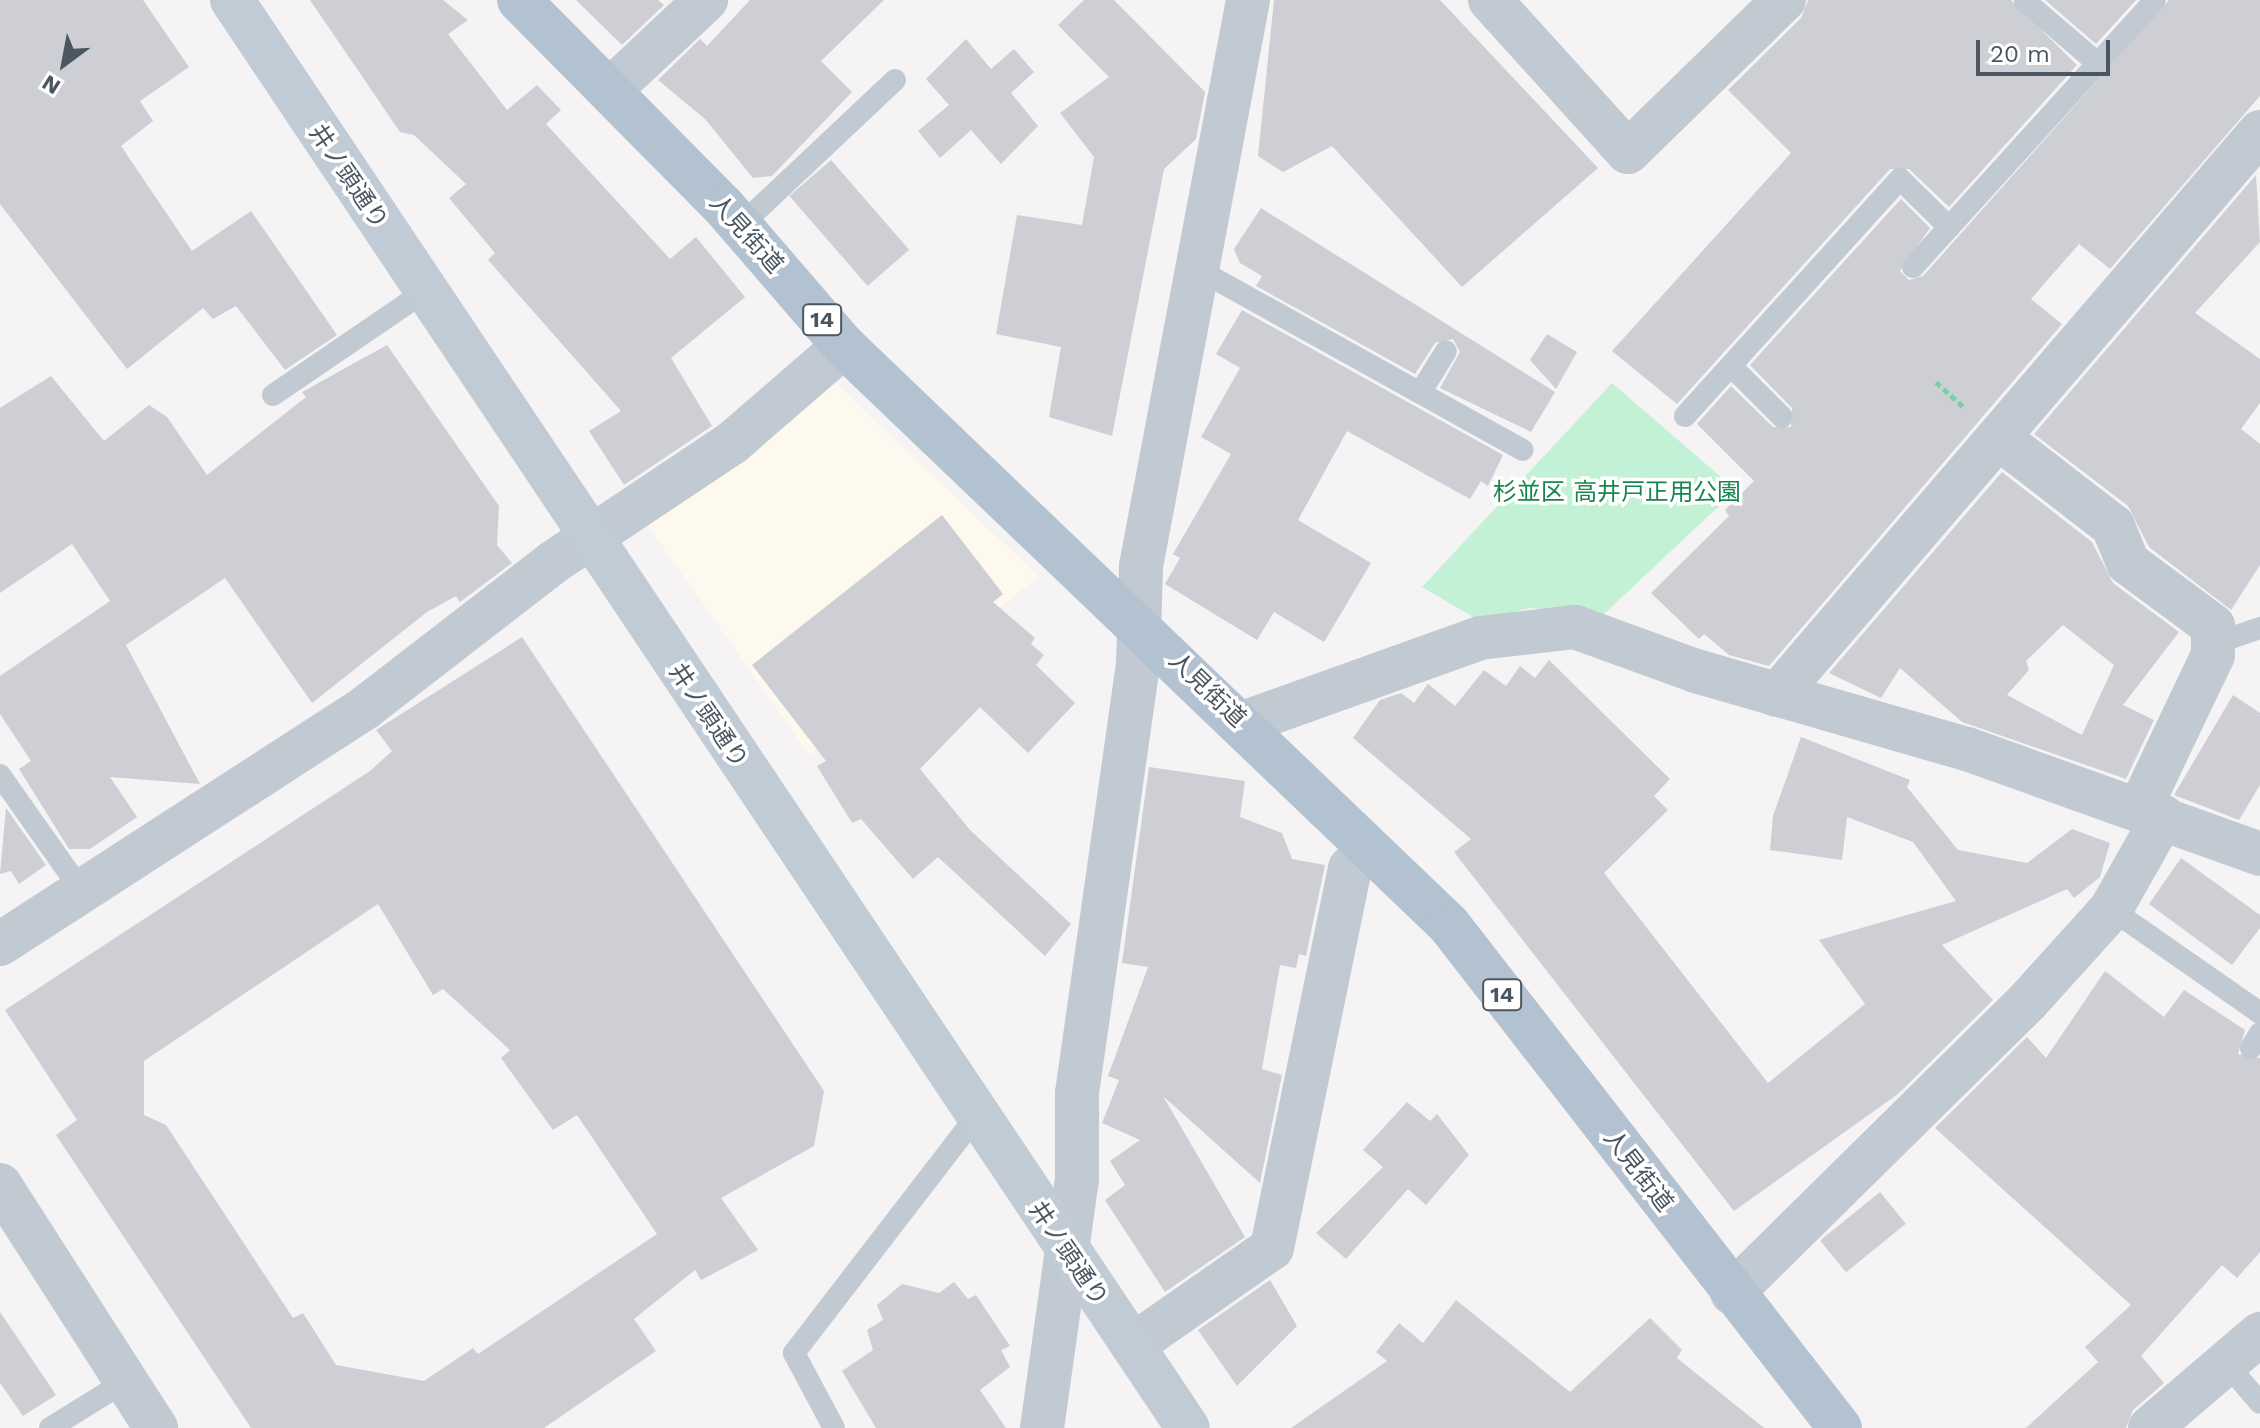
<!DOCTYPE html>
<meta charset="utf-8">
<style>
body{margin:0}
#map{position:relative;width:2260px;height:1428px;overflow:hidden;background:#f5f3f3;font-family:"Work Sans","Noto Sans JP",sans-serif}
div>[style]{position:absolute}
.commercial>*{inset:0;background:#fdf9ef}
.green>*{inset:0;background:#c3f1d5}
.building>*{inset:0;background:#cdcfd5;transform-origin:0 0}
.path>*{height:5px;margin-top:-2.5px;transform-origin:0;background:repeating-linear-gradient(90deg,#7ad0a6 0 6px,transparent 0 10px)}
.service>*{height:22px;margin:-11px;padding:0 11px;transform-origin:11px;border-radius:11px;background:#c1cad2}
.minor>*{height:44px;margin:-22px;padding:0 22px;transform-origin:22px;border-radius:22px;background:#c1cad2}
.secondary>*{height:44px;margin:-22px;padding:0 22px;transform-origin:22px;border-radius:22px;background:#c1cbd6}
.primary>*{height:44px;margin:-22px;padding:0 22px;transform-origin:22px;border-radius:22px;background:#b3c2d1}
span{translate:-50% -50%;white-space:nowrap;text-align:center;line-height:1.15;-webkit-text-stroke:7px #fff;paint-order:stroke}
.shield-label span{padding:2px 6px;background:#fff;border:2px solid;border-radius:6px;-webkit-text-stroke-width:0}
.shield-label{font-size:22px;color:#4a5661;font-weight:700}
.street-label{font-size:24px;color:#4a5661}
.park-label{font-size:24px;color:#17864f}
.north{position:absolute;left:24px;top:24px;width:80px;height:80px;-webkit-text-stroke:6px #fff;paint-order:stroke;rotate:212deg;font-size:22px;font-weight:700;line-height:32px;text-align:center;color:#4a5661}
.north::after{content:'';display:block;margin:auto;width:28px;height:36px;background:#4a5661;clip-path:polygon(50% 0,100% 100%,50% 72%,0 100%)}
.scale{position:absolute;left:1976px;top:40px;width:134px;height:36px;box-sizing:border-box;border:4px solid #4a5661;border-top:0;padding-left:10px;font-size:24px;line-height:28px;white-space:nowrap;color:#4a5661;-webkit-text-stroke:6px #fff;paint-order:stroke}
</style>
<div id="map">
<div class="commercial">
<div style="clip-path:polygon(824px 372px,1039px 577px,809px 755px,647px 524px)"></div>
</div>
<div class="green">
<div style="clip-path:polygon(1612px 383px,1736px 490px,1604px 614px,1530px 608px,1480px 621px,1422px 587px)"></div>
</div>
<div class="building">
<div style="clip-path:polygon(0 0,143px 0,189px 67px,140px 101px,153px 121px,121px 146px,192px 251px,251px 211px,337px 335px,285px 370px,236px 306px,213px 319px,203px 308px,127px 369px,0 204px)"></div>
<div style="clip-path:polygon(310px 0,443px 0,468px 20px,448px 34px,507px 110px,537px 85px,561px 110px,546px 124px,670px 259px,696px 237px,745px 297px,671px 358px,712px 426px,624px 485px,589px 431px,621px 411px,488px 260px,495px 253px,449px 198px,466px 184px,414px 135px,400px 132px)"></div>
<div style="clip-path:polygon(576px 0,658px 0,664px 5px,622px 45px)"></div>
<div style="clip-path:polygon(750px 0,884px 0,821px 61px,852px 92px,772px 176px,753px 178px,705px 119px,658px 80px,700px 39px,707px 46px)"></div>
<div style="clip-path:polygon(1084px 0,1114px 0,1205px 92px,1196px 139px,1164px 169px,1112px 436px,1049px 417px,1061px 347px,996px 334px,1017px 215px,1082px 225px,1094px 157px,1060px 113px,1109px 77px,1058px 25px)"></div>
<div style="clip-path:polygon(1274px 0,1440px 0,1598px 168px,1462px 287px,1332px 146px,1283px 172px,1258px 156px)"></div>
<div style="clip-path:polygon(1808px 0,2011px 0,2077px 65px,1949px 207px,1909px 169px,1890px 169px,1677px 404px,1612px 351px,1791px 153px,1728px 90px,1801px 18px)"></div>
<div style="clip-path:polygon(2045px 0,2136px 0,2096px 44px)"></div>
<div style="clip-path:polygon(2169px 0,2260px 0,2260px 96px,2110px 269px,2079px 244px,2031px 299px,2062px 324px,1769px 666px,1729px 655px,1704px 634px,1699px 639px,1651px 593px,1729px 516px,1725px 510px,1754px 481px,1697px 424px,1731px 386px,1773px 427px,1791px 427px,1792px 408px,1750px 365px,1901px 199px,1930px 228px,1900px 271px,1909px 280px,1923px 276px)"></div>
<div style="clip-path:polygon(966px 39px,991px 69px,1014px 49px,1034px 72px,1011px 93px,1038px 126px,1001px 164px,971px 130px,940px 158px,918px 131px,949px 105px,926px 79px)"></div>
<div style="left:831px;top:160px;width:119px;height:55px;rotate:49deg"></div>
<div style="clip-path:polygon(2256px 175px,2260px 242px,2195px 313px,2260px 359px,2260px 403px,2241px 429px,2260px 444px,2260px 565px,2231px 610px,2149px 547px,2128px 506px,2034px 434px)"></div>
<div style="clip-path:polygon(1261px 208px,1555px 392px,1531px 432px,1440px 388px,1460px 352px,1453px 339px,1435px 343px,1415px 374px,1256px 286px,1262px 276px,1240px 263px,1234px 249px)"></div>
<div style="clip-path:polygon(1242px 310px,1503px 455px,1488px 486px,1481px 481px,1470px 499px,1347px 431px,1298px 520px,1371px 563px,1324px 642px,1274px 612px,1257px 640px,1165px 584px,1180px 558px,1173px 554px,1231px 454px,1201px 437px,1240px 368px,1216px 354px)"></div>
<div style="clip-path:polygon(1547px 334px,1577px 352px,1556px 389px,1530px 360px)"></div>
<div style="clip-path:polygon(387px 345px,499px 506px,497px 545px,512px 563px,460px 602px,456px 596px,427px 612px,312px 703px,225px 578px,126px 645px,200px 784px,110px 777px,137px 817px,90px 849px,69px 849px,19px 769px,31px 761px,0 714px,0 676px,110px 601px,72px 544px,0 593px,0 408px,51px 376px,104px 441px,149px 405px,167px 417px,207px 475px,306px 397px,302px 392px)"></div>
<div style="clip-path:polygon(evenodd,2002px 472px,2092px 542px,2113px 583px,2179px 632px,2123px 705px,2154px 720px,2126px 779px,1962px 722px,1900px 668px,1881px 698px,1829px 673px,2002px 472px,2063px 625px,2114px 665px,2082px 735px,2007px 695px,2029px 670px,2026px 661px,2063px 625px)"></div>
<div style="clip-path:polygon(942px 515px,1003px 594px,993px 602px,1035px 638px,1031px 644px,1044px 655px,1036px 665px,1075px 703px,1028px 753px,980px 707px,920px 769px,970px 830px,1071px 924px,1045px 956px,938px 857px,913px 879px,861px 819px,852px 823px,817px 766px,826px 761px,752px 665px)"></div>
<div style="clip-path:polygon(evenodd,522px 637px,824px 1091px,814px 1146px,721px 1198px,758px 1250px,701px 1280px,695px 1270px,634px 1319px,656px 1351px,544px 1428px,251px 1428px,56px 1135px,77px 1120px,5px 1010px,370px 771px,392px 751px,376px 730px,522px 637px,378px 904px,433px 995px,443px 989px,510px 1050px,501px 1058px,553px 1130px,577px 1115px,657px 1234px,478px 1354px,473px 1348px,424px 1381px,336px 1365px,303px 1313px,293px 1318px,166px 1125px,144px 1115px,144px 1061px,378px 904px)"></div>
<div style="clip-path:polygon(1549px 660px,1670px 779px,1654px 796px,1668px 810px,1604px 873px,1768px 1083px,1865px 1004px,1819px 940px,1956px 901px,1913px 842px,1847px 817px,1842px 860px,1770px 850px,1773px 816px,1801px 737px,1910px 780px,1907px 787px,1958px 850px,2027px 863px,2072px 829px,2110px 843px,2100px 877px,2074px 898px,2067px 889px,1942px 945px,1993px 1000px,1898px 1094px,1734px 1211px,1454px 852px,1471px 839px,1353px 738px,1380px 700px,1401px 693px,1414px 703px,1428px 684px,1455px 706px,1484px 670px,1506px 686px,1520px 666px,1535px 678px)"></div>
<div style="clip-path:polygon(2233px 695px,2260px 713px,2260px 785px,2239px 820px,2174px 795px)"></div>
<div style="clip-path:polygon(1149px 767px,1245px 781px,1240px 817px,1282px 833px,1292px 859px,1325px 865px,1306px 956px,1299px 954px,1296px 968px,1280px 965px,1262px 1069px,1282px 1075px,1260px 1183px,1163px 1096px,1245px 1237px,1165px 1292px,1105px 1200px,1125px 1185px,1110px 1161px,1140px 1140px,1102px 1123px,1119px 1080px,1108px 1076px,1148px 967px,1122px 963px)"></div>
<div style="clip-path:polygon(6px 808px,46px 865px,19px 884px,11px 871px,0 874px)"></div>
<div style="clip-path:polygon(2181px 858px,2260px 915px,2260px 928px,2232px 965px,2149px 904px)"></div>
<div style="clip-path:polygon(2105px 971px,2164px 1017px,2184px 990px,2245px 1030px,2238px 1054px,2260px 1058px,2260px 1252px,2237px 1278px,2222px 1265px,2141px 1356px,2164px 1383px,2133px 1410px,2126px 1428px,2026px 1428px,2098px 1362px,2085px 1347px,2131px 1305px,1935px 1128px,2027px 1037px,2046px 1058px)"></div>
<div style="clip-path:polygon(1407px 1102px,1430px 1121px,1437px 1114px,1469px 1155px,1426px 1205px,1408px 1189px,1346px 1259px,1316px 1233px,1383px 1167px,1363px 1150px)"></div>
<div style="left:1880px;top:1192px;width:41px;height:77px;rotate:51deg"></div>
<div style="clip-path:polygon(1270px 1280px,1297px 1326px,1237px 1386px,1198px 1330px)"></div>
<div style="clip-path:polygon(954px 1282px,968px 1299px,976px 1295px,1010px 1346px,1001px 1350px,1010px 1367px,980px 1390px,1006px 1428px,876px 1428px,842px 1371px,873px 1350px,867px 1330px,883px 1320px,877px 1305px,902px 1284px,939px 1293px)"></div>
<div style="clip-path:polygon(1456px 1300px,1570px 1392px,1650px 1318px,1682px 1350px,1677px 1358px,1764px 1428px,1291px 1428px,1387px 1361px,1376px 1352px,1399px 1323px,1423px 1343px)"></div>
<div style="clip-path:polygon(0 1312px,56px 1395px,23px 1416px,0 1383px)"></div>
</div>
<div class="path">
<div style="left:1936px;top:382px;width:39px;rotate:42deg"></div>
</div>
<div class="service">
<div style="left:2025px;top:1px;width:95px;rotate:40.7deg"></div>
<div style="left:740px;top:226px;width:213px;rotate:-43.3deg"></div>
<div style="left:1913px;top:267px;width:360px;rotate:-47.8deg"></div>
<div style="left:1201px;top:271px;width:368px;rotate:29.1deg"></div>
<div style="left:1731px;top:366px;width:72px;rotate:45deg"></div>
<div style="left:1420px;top:393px;width:49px;rotate:-58.2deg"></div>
<div style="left:273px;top:395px;width:183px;rotate:-34.3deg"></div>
<div style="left:1685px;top:416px;width:320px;rotate:-47.8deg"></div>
<div style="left:1900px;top:179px;width:69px;rotate:44.4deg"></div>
<div style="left:2213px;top:644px;width:50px;rotate:-18.8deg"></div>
<div style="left:0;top:775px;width:146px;rotate:54.8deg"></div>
<div style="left:2111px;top:909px;width:182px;rotate:34.9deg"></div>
<div style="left:2251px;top:1048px;width:17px;rotate:-59deg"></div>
<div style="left:2226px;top:1363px;width:52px;rotate:49.6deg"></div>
<div style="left:50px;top:1428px;width:89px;rotate:-31.7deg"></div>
<div style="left:834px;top:1428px;width:85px;rotate:-118.1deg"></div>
<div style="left:794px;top:1353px;width:298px;rotate:-52.4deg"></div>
</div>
<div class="minor">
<div style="left:1490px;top:0;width:205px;rotate:47.8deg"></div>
<div style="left:1628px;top:152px;width:218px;rotate:-44.3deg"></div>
<div style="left:610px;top:90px;width:132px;rotate:-43.2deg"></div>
<div style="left:1999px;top:438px;width:144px;rotate:37.7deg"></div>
<div style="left:2113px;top:526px;width:40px;rotate:68deg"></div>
<div style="left:2128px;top:563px;width:106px;rotate:36.5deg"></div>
<div style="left:2213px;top:626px;width:29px;rotate:90deg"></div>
<div style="left:2213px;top:655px;width:170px;rotate:115.5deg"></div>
<div style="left:1777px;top:695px;width:742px;rotate:-49.37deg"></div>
<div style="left:1243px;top:723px;width:252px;rotate:-19.7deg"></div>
<div style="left:1480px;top:638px;width:96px;rotate:-6.6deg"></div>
<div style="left:1575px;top:627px;width:129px;rotate:20deg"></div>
<div style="left:1696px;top:671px;width:282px;rotate:16.1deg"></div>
<div style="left:1967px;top:749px;width:311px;rotate:19.7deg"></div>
<div style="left:0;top:944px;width:436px;rotate:-32.9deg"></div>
<div style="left:366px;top:707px;width:235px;rotate:-37.7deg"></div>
<div style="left:552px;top:563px;width:216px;rotate:-33.7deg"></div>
<div style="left:732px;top:443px;width:148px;rotate:-40.9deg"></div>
<div style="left:0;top:1185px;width:289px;rotate:57.3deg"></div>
<div style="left:1732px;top:1293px;width:416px;rotate:-44.6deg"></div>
<div style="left:2028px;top:1001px;width:124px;rotate:-47.9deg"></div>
<div style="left:2111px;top:909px;width:106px;rotate:-60.5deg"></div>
<div style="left:1133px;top:1345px;width:169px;rotate:-34.9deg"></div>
<div style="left:1272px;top:1248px;width:388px;rotate:-78.4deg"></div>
<div style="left:1042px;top:1428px;width:250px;rotate:-82deg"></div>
<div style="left:1077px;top:1180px;width:87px;rotate:-90deg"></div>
<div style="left:1077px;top:1093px;width:433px;rotate:-81.9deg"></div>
<div style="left:1138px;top:664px;width:98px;rotate:-88.2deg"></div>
<div style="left:1141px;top:566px;width:576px;rotate:-79.29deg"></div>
<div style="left:2150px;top:1428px;width:145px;rotate:-40.5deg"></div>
</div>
<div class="secondary">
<div style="left:232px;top:0;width:1718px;rotate:56.2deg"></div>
</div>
<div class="primary">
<div style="left:519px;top:0;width:291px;rotate:45.3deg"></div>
<div style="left:724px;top:207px;width:184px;rotate:49.2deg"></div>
<div style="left:844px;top:346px;width:837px;rotate:43.74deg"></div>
<div style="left:1449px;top:925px;width:637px;rotate:52.14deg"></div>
</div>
<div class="shield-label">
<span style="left:822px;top:320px">14</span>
<span style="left:1502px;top:995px">14</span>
</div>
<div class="street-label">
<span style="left:348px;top:177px;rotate:56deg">井ノ頭通り</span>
<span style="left:746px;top:234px;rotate:48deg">人見街道</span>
<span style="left:1207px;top:690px;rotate:44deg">人見街道</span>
<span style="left:708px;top:716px;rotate:56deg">井ノ頭通り</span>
<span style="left:1638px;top:1171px;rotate:52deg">人見街道</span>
<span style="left:1068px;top:1254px;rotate:56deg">井ノ頭通り</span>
</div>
<div class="park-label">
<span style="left:1617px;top:493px">杉並区 高井戸正用公園</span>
</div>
<div class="north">N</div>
<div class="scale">20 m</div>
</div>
